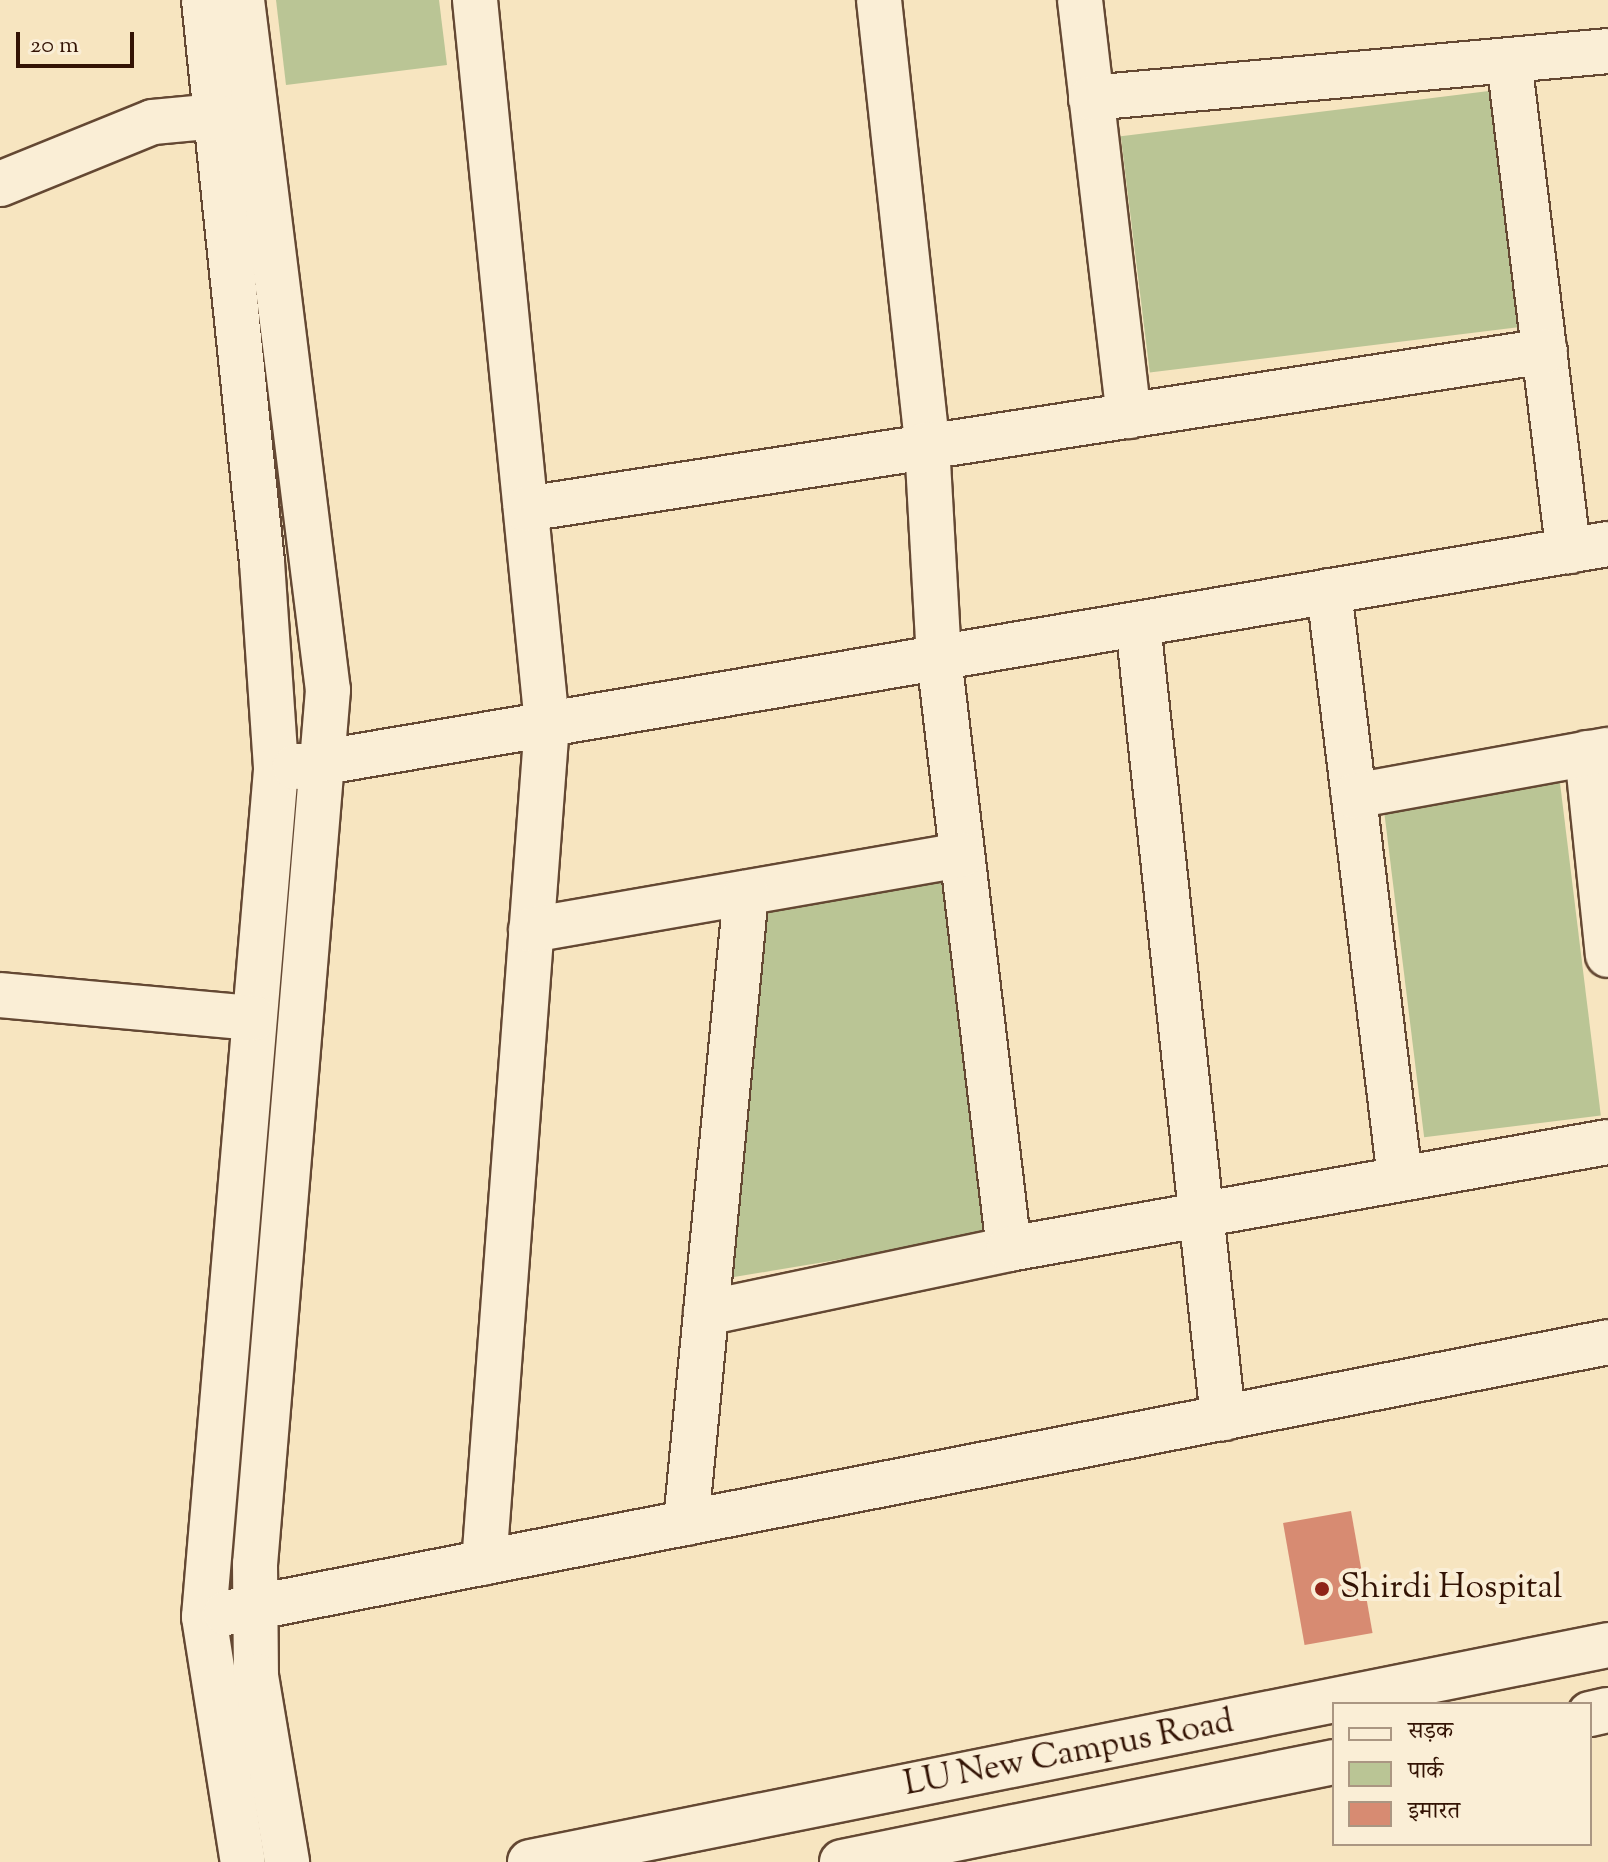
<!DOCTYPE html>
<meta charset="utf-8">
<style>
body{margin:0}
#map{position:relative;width:1608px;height:1862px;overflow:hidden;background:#f7e5c0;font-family:"Sorts Mill Goudy","Noto Serif Devanagari",serif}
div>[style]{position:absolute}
.green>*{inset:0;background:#bac595;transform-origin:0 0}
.building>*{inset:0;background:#d78b72;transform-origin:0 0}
.roads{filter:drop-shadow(2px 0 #644833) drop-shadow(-2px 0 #644833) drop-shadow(0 2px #644833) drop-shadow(0 -2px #644833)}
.minor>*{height:44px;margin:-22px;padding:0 22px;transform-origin:22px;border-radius:22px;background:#faeed6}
.dots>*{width:22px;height:22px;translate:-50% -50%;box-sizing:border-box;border:4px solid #faeed6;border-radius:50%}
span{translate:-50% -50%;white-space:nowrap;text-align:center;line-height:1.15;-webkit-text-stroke:8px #faeed6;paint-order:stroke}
.poi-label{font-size:34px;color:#331304}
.left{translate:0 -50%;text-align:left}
.street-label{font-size:34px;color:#331304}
.legend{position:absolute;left:1332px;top:1702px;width:260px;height:144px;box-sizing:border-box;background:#faeed6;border:2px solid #aa9682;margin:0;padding:10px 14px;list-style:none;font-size:24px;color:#331304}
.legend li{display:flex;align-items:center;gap:16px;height:40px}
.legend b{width:40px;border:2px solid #aa9682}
.scale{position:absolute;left:16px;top:32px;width:118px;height:36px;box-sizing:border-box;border:4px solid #331304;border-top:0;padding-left:10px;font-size:24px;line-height:28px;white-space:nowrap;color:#331304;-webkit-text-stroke:6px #faeed6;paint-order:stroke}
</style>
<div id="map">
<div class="green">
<div style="clip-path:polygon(276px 0,439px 0,447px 65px,286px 85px)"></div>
<div style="left:1489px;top:91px;width:238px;height:371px;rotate:83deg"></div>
<div style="left:1560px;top:783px;width:335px;height:178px;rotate:83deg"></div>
<div style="clip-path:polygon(951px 880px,988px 1235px,728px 1278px,767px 913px)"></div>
</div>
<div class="building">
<div style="left:1351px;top:1511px;width:124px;height:69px;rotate:80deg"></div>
</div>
<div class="roads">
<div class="minor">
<div style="left:204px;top:0;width:565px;rotate:84.11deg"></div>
<div style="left:262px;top:562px;width:208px;rotate:86.1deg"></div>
<div style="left:276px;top:770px;width:850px;rotate:94.86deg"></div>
<div style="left:204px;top:1617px;width:248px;rotate:81deg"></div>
<div style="left:242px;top:0;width:695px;rotate:82.9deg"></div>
<div style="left:328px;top:690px;width:877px;rotate:94.77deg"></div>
<div style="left:255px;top:1564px;width:112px;rotate:89.5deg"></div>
<div style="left:256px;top:1676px;width:189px;rotate:80.5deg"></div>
<div style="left:475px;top:0;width:728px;rotate:84.32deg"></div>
<div style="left:547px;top:724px;width:841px;rotate:94.29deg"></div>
<div style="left:879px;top:0;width:447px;rotate:83.8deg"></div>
<div style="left:927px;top:444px;width:214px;rotate:86.8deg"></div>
<div style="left:939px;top:658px;width:595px;rotate:83.25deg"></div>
<div style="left:1080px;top:0;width:419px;rotate:83.3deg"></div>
<div style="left:1509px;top:60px;width:495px;rotate:83.1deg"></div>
<div style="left:1091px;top:98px;width:519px;rotate:-5.19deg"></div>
<div style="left:0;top:184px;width:165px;rotate:-22.1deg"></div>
<div style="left:153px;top:122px;width:64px;rotate:-5.4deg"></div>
<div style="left:526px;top:509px;width:1031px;rotate:-8.81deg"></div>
<div style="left:1329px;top:591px;width:592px;rotate:83.11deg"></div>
<div style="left:1138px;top:624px;width:799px;rotate:83.89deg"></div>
<div style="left:1587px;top:753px;width:203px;rotate:84.1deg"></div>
<div style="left:295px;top:767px;width:1332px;rotate:-9.64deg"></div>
<div style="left:1354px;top:796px;width:258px;rotate:-10.3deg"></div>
<div style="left:531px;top:930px;width:437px;rotate:-9.9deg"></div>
<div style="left:0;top:995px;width:255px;rotate:5.2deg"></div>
<div style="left:706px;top:1313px;width:310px;rotate:-11.9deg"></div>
<div style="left:1009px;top:1249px;width:608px;rotate:-10.13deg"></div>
<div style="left:686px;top:1523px;width:633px;rotate:-84.56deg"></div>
<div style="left:226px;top:1613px;width:1408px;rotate:-11.09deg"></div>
<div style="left:1590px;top:1714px;width:18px;rotate:-13deg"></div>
<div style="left:530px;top:1862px;width:1100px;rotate:-11.38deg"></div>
<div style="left:842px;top:1862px;width:502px;rotate:-11.49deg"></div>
</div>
</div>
<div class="dots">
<div style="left:1322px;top:1589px;background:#8f2418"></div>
</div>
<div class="poi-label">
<span class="left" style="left:1340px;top:1589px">Shirdi Hospital</span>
</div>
<div class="street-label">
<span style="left:1069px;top:1754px;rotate:-11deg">LU New Campus Road</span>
</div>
<ul class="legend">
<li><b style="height:10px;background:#faeed6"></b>सड़क</li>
<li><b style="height:22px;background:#bac595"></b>पार्क</li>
<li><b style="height:22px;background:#d78b72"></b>इमारत</li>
</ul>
<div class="scale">20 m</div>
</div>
